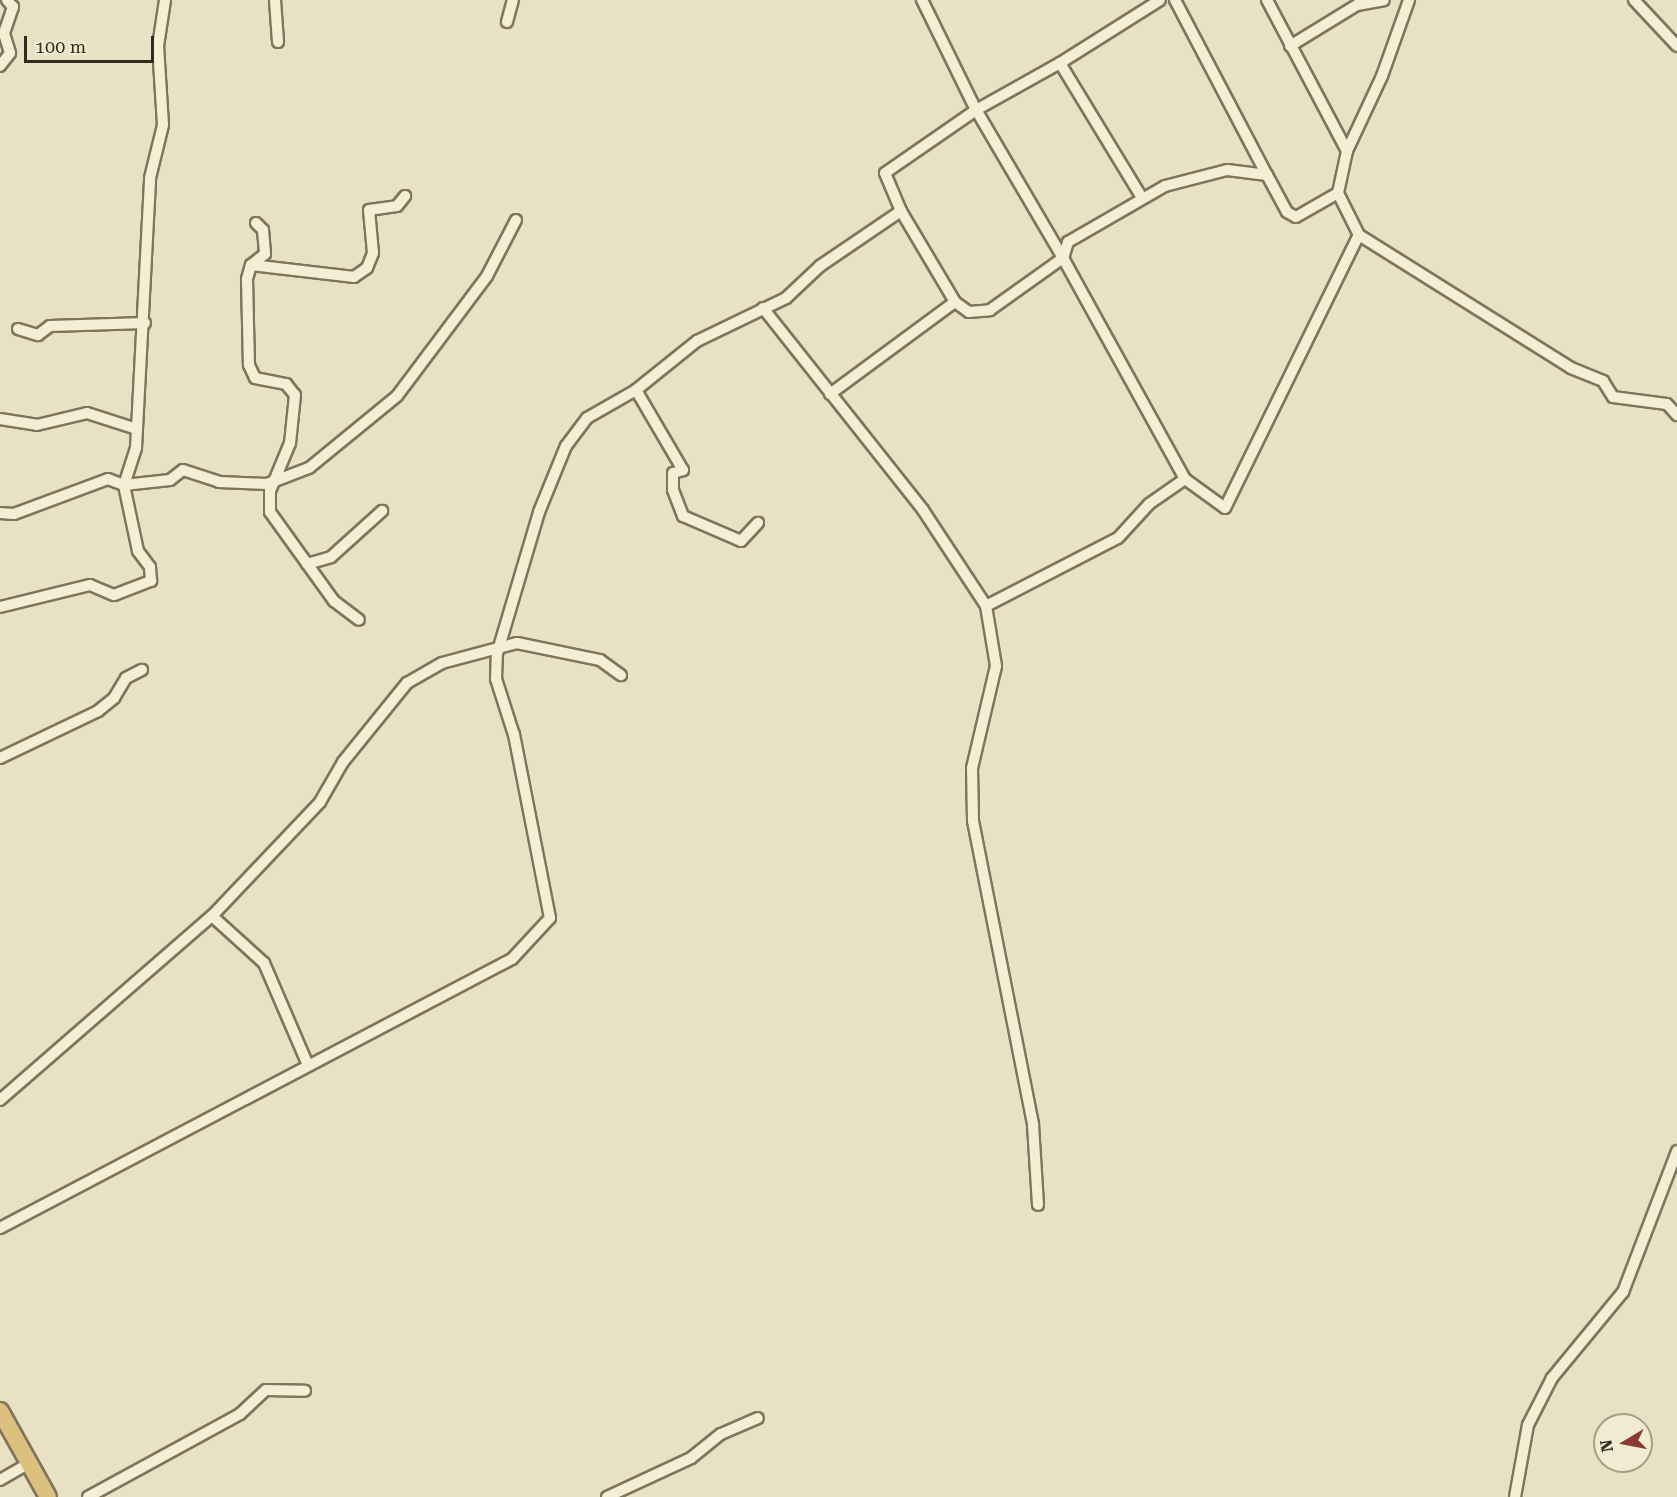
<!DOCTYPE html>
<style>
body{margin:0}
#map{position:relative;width:1677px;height:1497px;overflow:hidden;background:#e8e1c3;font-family:"Roboto Serif",serif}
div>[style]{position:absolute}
.roads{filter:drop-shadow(2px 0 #81735c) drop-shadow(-2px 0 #81735c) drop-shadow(0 2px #81735c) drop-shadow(0 -2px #81735c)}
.minor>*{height:10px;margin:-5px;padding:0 5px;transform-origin:5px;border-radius:5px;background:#f4eed5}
.trunk>*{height:16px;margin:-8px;padding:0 8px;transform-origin:8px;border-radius:8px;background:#dcc07d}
span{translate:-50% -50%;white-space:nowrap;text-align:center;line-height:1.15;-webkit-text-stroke:4.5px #f1ebd1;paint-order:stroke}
.north{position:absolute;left:1593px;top:1413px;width:60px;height:60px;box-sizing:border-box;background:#f1ebd1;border:2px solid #a59e89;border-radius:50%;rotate:260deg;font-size:16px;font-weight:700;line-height:24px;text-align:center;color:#322a1e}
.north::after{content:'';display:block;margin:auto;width:21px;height:27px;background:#893a32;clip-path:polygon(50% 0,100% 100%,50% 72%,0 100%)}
.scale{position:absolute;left:24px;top:36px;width:130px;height:27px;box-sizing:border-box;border:3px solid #322a1e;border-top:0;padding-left:8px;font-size:18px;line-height:21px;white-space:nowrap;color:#322a1e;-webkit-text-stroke:4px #f1ebd1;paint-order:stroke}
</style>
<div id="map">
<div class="roads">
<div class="minor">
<div style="left:275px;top:0;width:42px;rotate:85.9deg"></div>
<div style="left:1175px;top:0;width:198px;rotate:62.3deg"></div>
<div style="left:1267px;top:175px;width:40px;rotate:-172.9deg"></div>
<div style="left:1227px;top:170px;width:64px;rotate:165.5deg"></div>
<div style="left:1165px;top:186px;width:112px;rotate:150deg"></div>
<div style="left:1068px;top:242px;width:17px;rotate:107deg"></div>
<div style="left:1063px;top:258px;width:252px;rotate:61.1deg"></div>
<div style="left:1185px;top:479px;width:49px;rotate:35.9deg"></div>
<div style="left:1225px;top:508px;width:304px;rotate:-63.9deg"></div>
<div style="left:1359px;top:235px;width:47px;rotate:-116.6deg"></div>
<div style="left:1338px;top:193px;width:43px;rotate:-77.9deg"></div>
<div style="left:1347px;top:151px;width:83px;rotate:-65deg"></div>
<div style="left:1382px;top:76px;width:81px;rotate:-70.4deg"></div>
<div style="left:1267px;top:0;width:171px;rotate:62.1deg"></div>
<div style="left:1634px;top:0;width:63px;rotate:46.9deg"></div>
<div style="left:507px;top:22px;width:23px;rotate:-75deg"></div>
<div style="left:1290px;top:46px;width:79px;rotate:-31.5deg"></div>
<div style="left:1357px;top:5px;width:27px;rotate:-10deg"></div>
<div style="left:1060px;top:63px;width:118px;rotate:-32.2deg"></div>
<div style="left:0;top:66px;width:16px;rotate:-52deg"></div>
<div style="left:10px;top:53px;width:21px;rotate:-107deg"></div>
<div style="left:4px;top:33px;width:28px;rotate:-71deg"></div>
<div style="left:13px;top:7px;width:9px;rotate:-131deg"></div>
<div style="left:1267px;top:175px;width:42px;rotate:61.6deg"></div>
<div style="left:1287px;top:212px;width:10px;rotate:29deg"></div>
<div style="left:1296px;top:217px;width:48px;rotate:-29.7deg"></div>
<div style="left:901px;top:211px;width:106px;rotate:59.3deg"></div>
<div style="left:955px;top:302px;width:17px;rotate:36deg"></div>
<div style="left:969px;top:312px;width:21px;rotate:-5deg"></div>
<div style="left:990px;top:310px;width:90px;rotate:-35.5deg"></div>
<div style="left:1063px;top:258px;width:172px;rotate:-120.4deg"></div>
<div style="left:976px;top:110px;width:123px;rotate:-116.1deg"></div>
<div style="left:256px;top:223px;width:10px;rotate:45deg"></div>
<div style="left:263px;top:230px;width:24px;rotate:85deg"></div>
<div style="left:265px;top:254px;width:18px;rotate:142deg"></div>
<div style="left:251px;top:265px;width:15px;rotate:106deg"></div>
<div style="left:247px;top:279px;width:86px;rotate:88.7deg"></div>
<div style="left:249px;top:365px;width:14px;rotate:65deg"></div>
<div style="left:255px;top:378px;width:32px;rotate:11deg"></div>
<div style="left:286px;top:384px;width:14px;rotate:51deg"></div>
<div style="left:295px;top:395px;width:48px;rotate:95.9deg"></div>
<div style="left:290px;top:443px;width:52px;rotate:112.6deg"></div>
<div style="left:270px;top:491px;width:21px;rotate:90deg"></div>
<div style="left:270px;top:512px;width:110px;rotate:54.3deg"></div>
<div style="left:334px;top:601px;width:31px;rotate:37deg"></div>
<div style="left:1359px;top:235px;width:250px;rotate:32.1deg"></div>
<div style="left:1571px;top:368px;width:35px;rotate:22deg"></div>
<div style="left:1603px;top:381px;width:19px;rotate:58deg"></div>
<div style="left:1613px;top:397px;width:54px;rotate:7.4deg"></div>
<div style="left:1667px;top:404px;width:15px;rotate:48deg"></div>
<div style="left:251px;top:265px;width:104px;rotate:6.6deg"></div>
<div style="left:354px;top:277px;width:16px;rotate:-35deg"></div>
<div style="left:367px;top:268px;width:16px;rotate:-68deg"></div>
<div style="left:373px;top:253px;width:43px;rotate:-95.3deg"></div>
<div style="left:369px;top:210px;width:28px;rotate:-8deg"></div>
<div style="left:397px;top:206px;width:13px;rotate:-51deg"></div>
<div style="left:763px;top:308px;width:258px;rotate:51.6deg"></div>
<div style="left:923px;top:510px;width:115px;rotate:56.7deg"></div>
<div style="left:986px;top:606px;width:148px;rotate:-27.3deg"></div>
<div style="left:1118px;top:538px;width:46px;rotate:-47.6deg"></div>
<div style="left:1149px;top:504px;width:44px;rotate:-34.8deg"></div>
<div style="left:18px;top:329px;width:21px;rotate:17deg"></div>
<div style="left:38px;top:335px;width:15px;rotate:-37deg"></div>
<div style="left:50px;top:326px;width:95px;rotate:-1.8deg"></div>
<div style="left:636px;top:390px;width:93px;rotate:59.6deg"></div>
<div style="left:683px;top:470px;width:10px;rotate:163deg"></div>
<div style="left:673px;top:473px;width:17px;rotate:90deg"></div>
<div style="left:673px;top:490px;width:28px;rotate:69deg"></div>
<div style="left:683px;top:516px;width:63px;rotate:23.3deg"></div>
<div style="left:741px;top:541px;width:25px;rotate:-47deg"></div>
<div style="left:830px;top:394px;width:155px;rotate:-36.4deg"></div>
<div style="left:0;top:419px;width:37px;rotate:9deg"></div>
<div style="left:37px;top:425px;width:51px;rotate:-13.5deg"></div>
<div style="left:87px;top:413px;width:49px;rotate:17.7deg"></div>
<div style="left:0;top:513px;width:14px;rotate:4deg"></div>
<div style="left:14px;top:514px;width:100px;rotate:-20.4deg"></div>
<div style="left:108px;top:479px;width:17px;rotate:21deg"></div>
<div style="left:124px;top:485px;width:46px;rotate:-6.2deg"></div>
<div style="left:170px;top:480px;width:16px;rotate:-38deg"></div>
<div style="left:183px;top:470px;width:38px;rotate:18deg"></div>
<div style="left:219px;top:482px;width:48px;rotate:2.4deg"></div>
<div style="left:267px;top:484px;width:45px;rotate:-20.9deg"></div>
<div style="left:309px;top:468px;width:114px;rotate:-39.3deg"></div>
<div style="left:397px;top:396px;width:150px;rotate:-53.1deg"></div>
<div style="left:487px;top:276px;width:63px;rotate:-62.6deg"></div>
<div style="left:307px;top:564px;width:25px;rotate:-16deg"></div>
<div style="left:331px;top:557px;width:69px;rotate:-42deg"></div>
<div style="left:986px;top:606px;width:61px;rotate:80.5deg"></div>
<div style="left:996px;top:666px;width:105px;rotate:103.2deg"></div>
<div style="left:972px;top:768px;width:53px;rotate:88.9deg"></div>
<div style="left:973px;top:821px;width:310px;rotate:78.8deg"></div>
<div style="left:1033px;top:1125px;width:80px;rotate:86.4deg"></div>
<div style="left:0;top:607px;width:93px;rotate:-13.7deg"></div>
<div style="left:90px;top:585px;width:26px;rotate:23deg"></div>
<div style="left:114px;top:595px;width:40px;rotate:-21deg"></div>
<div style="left:151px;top:581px;width:14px;rotate:-94deg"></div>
<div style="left:150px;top:567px;width:20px;rotate:-127deg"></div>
<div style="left:138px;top:551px;width:67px;rotate:-102deg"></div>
<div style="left:124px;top:485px;width:39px;rotate:-72deg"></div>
<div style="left:136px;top:448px;width:270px;rotate:-87deg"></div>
<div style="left:150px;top:178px;width:55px;rotate:-76.2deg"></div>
<div style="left:163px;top:125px;width:79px;rotate:-93.6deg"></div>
<div style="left:158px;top:46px;width:47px;rotate:-81.3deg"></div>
<div style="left:0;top:758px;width:109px;rotate:-25.6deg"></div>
<div style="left:98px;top:711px;width:21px;rotate:-39deg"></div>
<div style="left:114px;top:698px;width:23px;rotate:-59deg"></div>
<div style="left:126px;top:678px;width:18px;rotate:-27deg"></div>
<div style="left:212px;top:916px;width:157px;rotate:-46.5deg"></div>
<div style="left:320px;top:802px;width:46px;rotate:-60.1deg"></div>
<div style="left:343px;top:762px;width:102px;rotate:-51deg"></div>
<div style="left:407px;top:683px;width:40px;rotate:-29.7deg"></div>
<div style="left:442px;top:663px;width:78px;rotate:-14.9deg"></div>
<div style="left:517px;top:643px;width:85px;rotate:11.6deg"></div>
<div style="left:600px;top:660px;width:26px;rotate:36deg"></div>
<div style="left:0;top:1100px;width:281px;rotate:-41deg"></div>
<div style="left:212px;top:916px;width:70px;rotate:42.1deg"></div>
<div style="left:264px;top:963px;width:109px;rotate:66.7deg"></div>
<div style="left:0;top:1228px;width:578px;rotate:-27.72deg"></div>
<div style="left:512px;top:959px;width:56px;rotate:-47.2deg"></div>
<div style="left:550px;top:918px;width:187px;rotate:-101.1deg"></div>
<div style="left:514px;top:735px;width:59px;rotate:-107.8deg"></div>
<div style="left:496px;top:679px;width:25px;rotate:-88deg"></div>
<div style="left:497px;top:654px;width:148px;rotate:-73.5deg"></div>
<div style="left:539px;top:512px;width:71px;rotate:-67.8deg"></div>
<div style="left:566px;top:446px;width:35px;rotate:-53deg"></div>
<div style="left:587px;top:418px;width:56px;rotate:-29.7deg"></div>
<div style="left:636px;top:390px;width:78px;rotate:-38.8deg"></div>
<div style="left:697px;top:341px;width:99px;rotate:-25.8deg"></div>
<div style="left:786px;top:298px;width:47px;rotate:-43.3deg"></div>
<div style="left:820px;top:266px;width:98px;rotate:-34.2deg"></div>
<div style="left:901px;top:211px;width:41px;rotate:-112.8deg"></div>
<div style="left:885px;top:173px;width:111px;rotate:-34.7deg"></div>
<div style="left:976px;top:110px;width:96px;rotate:-29.2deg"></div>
<div style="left:1060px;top:63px;width:158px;rotate:58.7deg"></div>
<div style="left:0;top:1480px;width:34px;rotate:-30deg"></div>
<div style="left:88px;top:1497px;width:173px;rotate:-28.6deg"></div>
<div style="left:240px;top:1414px;width:35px;rotate:-43deg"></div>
<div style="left:266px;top:1390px;width:39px;rotate:1deg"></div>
<div style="left:607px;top:1497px;width:93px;rotate:-24.9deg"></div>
<div style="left:691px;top:1458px;width:38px;rotate:-39deg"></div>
<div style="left:721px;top:1434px;width:40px;rotate:-23.4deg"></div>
<div style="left:1515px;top:1497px;width:73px;rotate:-79.8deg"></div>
<div style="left:1528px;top:1425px;width:53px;rotate:-62.9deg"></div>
<div style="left:1552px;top:1378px;width:112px;rotate:-50.5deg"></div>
<div style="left:1623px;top:1292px;width:151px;rotate:-69deg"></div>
</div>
<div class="trunk">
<div style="left:0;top:1411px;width:98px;rotate:60.8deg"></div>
</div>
</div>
<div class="north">N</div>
<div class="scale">100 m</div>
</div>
